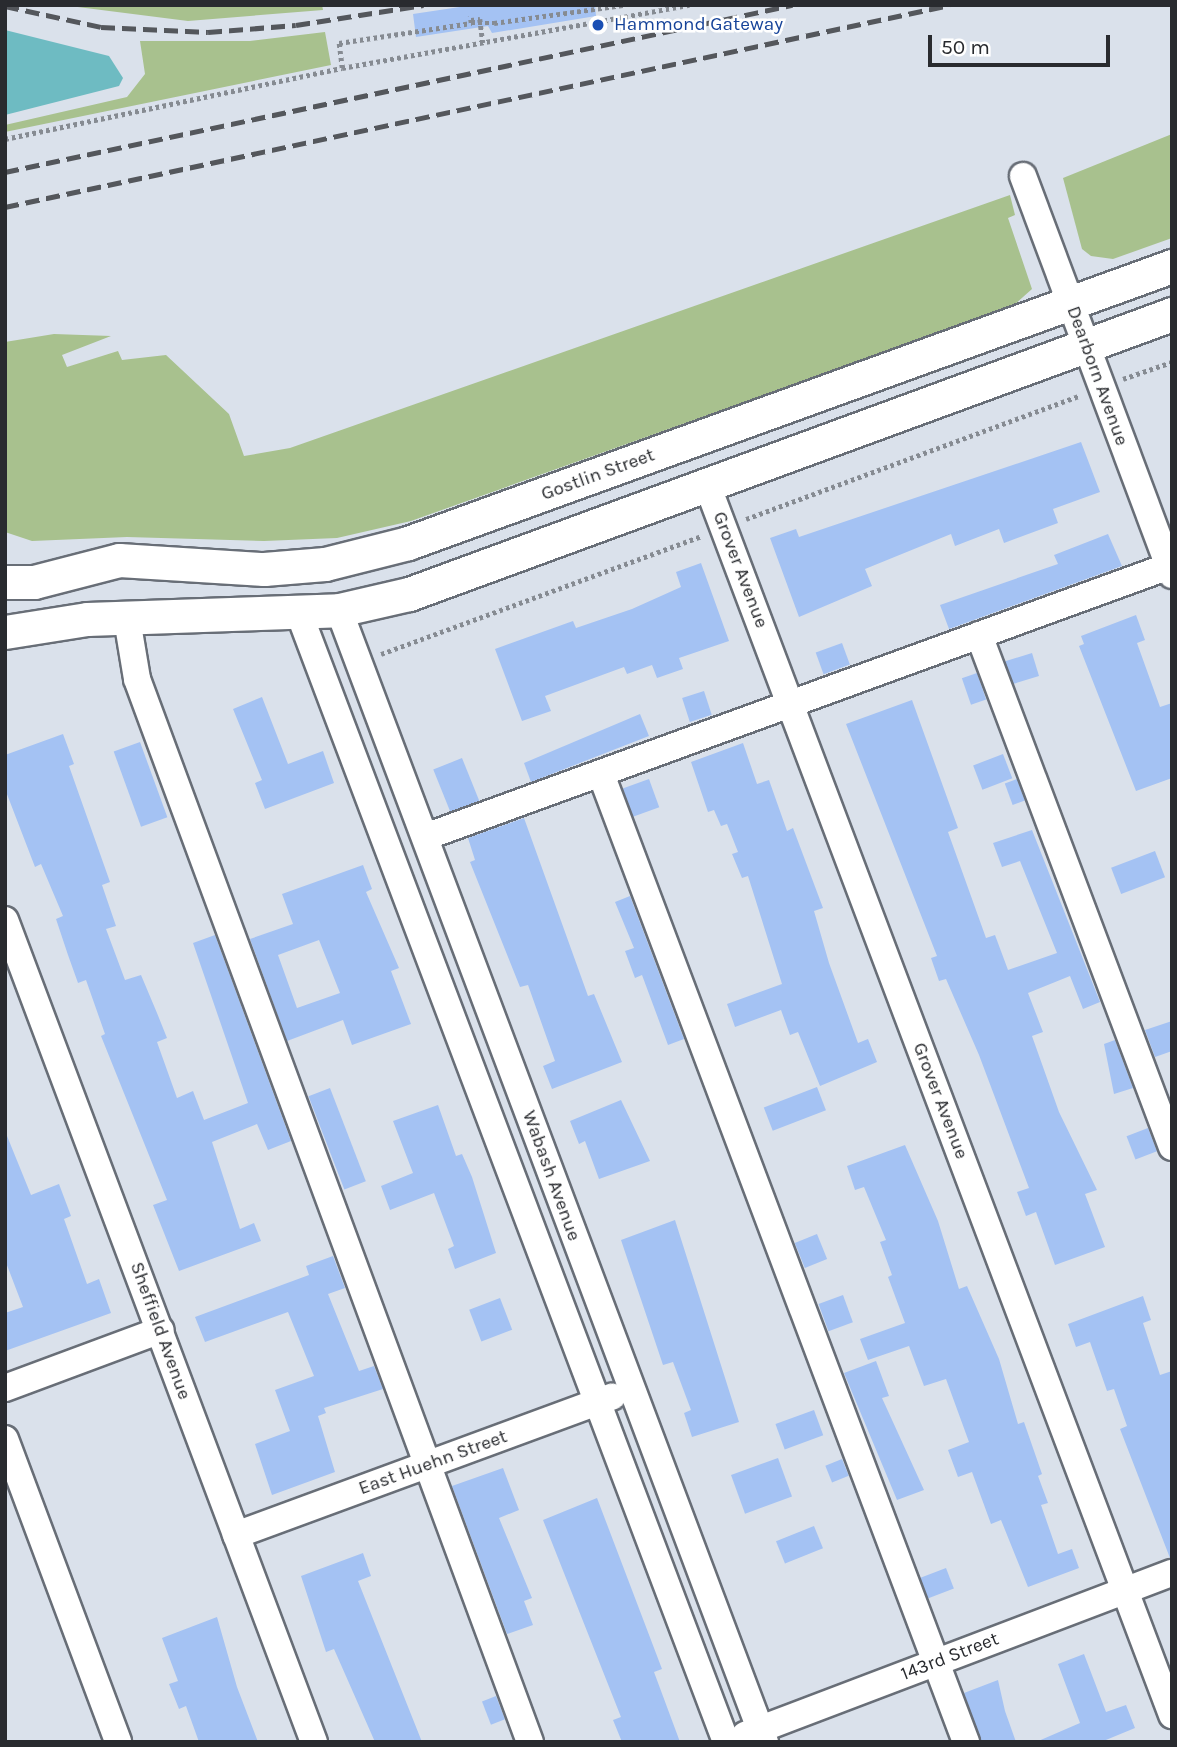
<!DOCTYPE html>
<style>
body{margin:0}
#map{position:relative;width:1177px;height:1747px;overflow:hidden;background:#dae1eb;font-family:Karla,sans-serif}
div>[style]{position:absolute}
.green>*{inset:0;background:#a8c18e}
.water>*{inset:0;background:#6ebbc2}
.building>*{inset:0;background:#a4c2f3;transform-origin:0 0}
.path>*{height:4.5px;margin-top:-2.25px;transform-origin:0;background:repeating-linear-gradient(90deg,#868b92 0 3.5px,transparent 0 7px)}
.roads{filter:drop-shadow(2px 0 #686e77) drop-shadow(-2px 0 #686e77) drop-shadow(0 2px #686e77) drop-shadow(0 -2px #686e77)}
.minor>*{height:26px;margin:-13px;padding:0 13px;transform-origin:13px;border-radius:13px;background:#fff}
.major>*{height:33px;margin:-16.5px;padding:0 16.5px;transform-origin:16.5px;border-radius:16.5px;background:#fff}
.rail>*{height:5px;margin-top:-2.5px;transform-origin:0;background:repeating-linear-gradient(90deg,#54575c 0 14px,transparent 0 21px)}
.path-bridge>*{height:4.5px;margin-top:-2.25px;transform-origin:0;background:repeating-linear-gradient(90deg,#868b92 0 3.5px,transparent 0 7px)}
.dots>*{width:19px;height:19px;translate:-50% -50%;box-sizing:border-box;border:4px solid #fff;border-radius:50%}
span{translate:-50% -50%;white-space:nowrap;text-align:center;line-height:1.15;-webkit-text-stroke:5px #fff;paint-order:stroke}
.transit-label{font-size:19px;color:#164399}
.left{translate:0 -50%;text-align:left}
.street-label{font-size:19px;color:#292b2f}
.frame{position:absolute;inset:0;border:7px solid #292b2f;pointer-events:none}
.scale{position:absolute;left:928px;top:35px;width:182px;height:32px;box-sizing:border-box;border:4px solid #292b2f;border-top:0;padding-left:9px;font-size:21px;line-height:24px;white-space:nowrap;color:#292b2f;-webkit-text-stroke:5px #fff;paint-order:stroke}
</style>
<div id="map">
<div class="green">
<div style="clip-path:polygon(62px 5px,322px 5px,323px 10px,188px 21px)"></div>
<div style="clip-path:polygon(325px 32px,331px 65px,5px 132px,5px 125px,127px 97px,145px 74px,140px 41px,250px 41px)"></div>
<div style="clip-path:polygon(1172px 134px,1172px 238px,1113px 259px,1091px 256px,1082px 249px,1063px 178px)"></div>
<div style="clip-path:polygon(1010px 195px,1015px 215px,1008px 218px,1032px 289px,1013px 306px,411px 521px,337px 538px,264px 541px,127px 537px,32px 541px,5px 532px,5px 342px,54px 334px,111px 336px,62px 355px,67px 367px,118px 351px,122px 360px,166px 355px,229px 414px,244px 456px,290px 448px)"></div>
</div>
<div class="water">
<div style="clip-path:polygon(5px 30px,109px 56px,123px 78px,119px 86px,5px 115px)"></div>
</div>
<div class="building">
<div style="clip-path:polygon(473px 5px,595px 5px,596px 16px,492px 33px,488px 26px,416px 37px,413px 14px)"></div>
<div style="clip-path:polygon(1081px 442px,1100px 492px,1053px 509px,1058px 523px,1004px 543px,999px 529px,955px 546px,951px 534px,865px 569px,872px 586px,799px 617px,770px 538px,796px 529px,799px 537px)"></div>
<div style="clip-path:polygon(1108px 534px,1122px 566px,949px 629px,940px 605px,1058px 564px,1054px 555px)"></div>
<div style="clip-path:polygon(701px 563px,729px 641px,679px 658px,683px 669px,657px 678px,652px 665px,627px 674px,624px 667px,545px 696px,551px 711px,522px 721px,495px 649px,573px 621px,576px 628px,632px 609px,681px 587px,676px 572px)"></div>
<div style="clip-path:polygon(1136px 615px,1145px 640px,1137px 643px,1160px 707px,1172px 703px,1172px 778px,1136px 791px,1079px 646px,1084px 644px,1081px 636px)"></div>
<div style="left:842px;top:643px;width:23px;height:28px;rotate:70deg"></div>
<div style="left:1032px;top:653px;width:24px;height:28px;rotate:73deg"></div>
<div style="left:977px;top:673px;width:28px;height:16px;rotate:71deg"></div>
<div style="left:704px;top:691px;width:25px;height:23px;rotate:72deg"></div>
<div style="clip-path:polygon(262px 697px,288px 764px,323px 751px,334px 783px,265px 809px,255px 783px,262px 780px,233px 709px)"></div>
<div style="clip-path:polygon(912px 700px,958px 828px,948px 832px,986px 938px,995px 935px,1008px 970px,1057px 953px,1020px 861px,1002px 867px,993px 843px,1032px 830px,1100px 1002px,1083px 1009px,1070px 976px,1028px 993px,1043px 1032px,1032px 1036px,1059px 1112px,1097px 1190px,1085px 1194px,1105px 1247px,1055px 1265px,1036px 1212px,1026px 1216px,1017px 1192px,1029px 1188px,979px 1055px,946px 979px,939px 981px,931px 958px,937px 956px,846px 724px)"></div>
<div style="clip-path:polygon(640px 714px,649px 736px,531px 782px,524px 763px)"></div>
<div style="clip-path:polygon(63px 734px,74px 764px,69px 766px,110px 882px,102px 885px,116px 926px,106px 929px,125px 980px,141px 975px,157px 1013px,167px 1038px,157px 1042px,177px 1098px,193px 1091px,204px 1120px,248px 1103px,193px 943px,215px 935px,291px 1141px,268px 1150px,257px 1124px,212px 1142px,240px 1229px,254px 1223px,261px 1241px,179px 1271px,153px 1205px,167px 1200px,101px 1036px,105px 1034px,86px 980px,78px 983px,68px 955px,56px 919px,63px 916px,41px 864px,35px 867px,5px 789px,5px 755px)"></div>
<div style="left:140px;top:742px;width:80px;height:28px;rotate:70deg"></div>
<div style="clip-path:polygon(743px 743px,757px 784px,769px 780px,787px 831px,793px 828px,823px 908px,814px 911px,829px 963px,858px 1043px,868px 1039px,877px 1062px,820px 1086px,798px 1032px,790px 1035px,781px 1010px,735px 1027px,727px 1004px,782px 984px,748px 876px,742px 878px,732px 854px,738px 852px,727px 824px,721px 826px,714px 810px,708px 812px,691px 762px)"></div>
<div style="left:1003px;top:754px;width:26px;height:32px;rotate:69deg"></div>
<div style="left:462px;top:758px;width:46px;height:31px;rotate:68deg"></div>
<div style="left:649px;top:779px;width:30px;height:28px;rotate:70deg"></div>
<div style="left:1017px;top:779px;width:23px;height:13px;rotate:70deg"></div>
<div style="clip-path:polygon(524px 818px,588px 996px,594px 994px,622px 1062px,552px 1089px,543px 1066px,555px 1061px,528px 985px,520px 987px,470px 862px,475px 860px,468px 838px)"></div>
<div style="left:1155px;top:851px;width:28px;height:47px;rotate:69deg"></div>
<div style="clip-path:polygon(evenodd,363px 865px,372px 889px,366px 892px,399px 968px,391px 971px,411px 1024px,352px 1045px,343px 1020px,287px 1041px,250px 939px,293px 924px,282px 894px,363px 865px,319px 940px,340px 993px,297px 1008px,278px 955px,319px 940px)"></div>
<div style="clip-path:polygon(630px 896px,684px 1039px,668px 1045px,642px 975px,635px 978px,625px 951px,634px 948px,615px 902px)"></div>
<div style="clip-path:polygon(1172px 1021px,1172px 1051px,1155px 1057px,1145px 1030px)"></div>
<div style="clip-path:polygon(1115px 1040px,1133px 1088px,1114px 1094px,1104px 1044px)"></div>
<div style="left:817px;top:1087px;width:25px;height:57px;rotate:69deg"></div>
<div style="left:330px;top:1088px;width:100px;height:23px;rotate:69deg"></div>
<div style="clip-path:polygon(621px 1100px,650px 1161px,599px 1179px,585px 1141px,579px 1144px,570px 1121px)"></div>
<div style="clip-path:polygon(438px 1105px,456px 1156px,462px 1154px,472px 1177px,496px 1253px,455px 1269px,448px 1249px,454px 1246px,434px 1193px,390px 1210px,381px 1186px,413px 1173px,393px 1121px)"></div>
<div style="left:1148px;top:1128px;width:25px;height:23px;rotate:69deg"></div>
<div style="clip-path:polygon(5px 1131px,31px 1195px,59px 1184px,71px 1216px,64px 1219px,87px 1284px,99px 1279px,111px 1313px,5px 1351px,5px 1313px,23px 1307px,5px 1260px)"></div>
<div style="clip-path:polygon(905px 1145px,938px 1221px,959px 1289px,967px 1286px,999px 1359px,1018px 1424px,1024px 1422px,1042px 1474px,1038px 1476px,1048px 1503px,1041px 1505px,1058px 1554px,1072px 1549px,1079px 1568px,1028px 1587px,1001px 1520px,991px 1524px,972px 1472px,958px 1477px,948px 1450px,969px 1442px,946px 1379px,924px 1386px,909px 1346px,868px 1360px,860px 1339px,905px 1323px,888px 1277px,892px 1275px,880px 1242px,886px 1240px,864px 1187px,855px 1190px,847px 1166px)"></div>
<div style="clip-path:polygon(675px 1220px,739px 1422px,692px 1437px,684px 1413px,691px 1410px,673px 1362px,663px 1365px,621px 1240px)"></div>
<div style="left:817px;top:1234px;width:27px;height:24px;rotate:68deg"></div>
<div style="clip-path:polygon(333px 1256px,345px 1288px,328px 1294px,359px 1371px,374px 1366px,383px 1389px,324px 1408px,326px 1413px,318px 1416px,335px 1472px,272px 1495px,255px 1444px,290px 1431px,275px 1390px,314px 1376px,288px 1312px,205px 1342px,195px 1317px,309px 1275px,306px 1266px)"></div>
<div style="left:843px;top:1295px;width:29px;height:26px;rotate:70deg"></div>
<div style="clip-path:polygon(1143px 1296px,1151px 1320px,1143px 1323px,1160px 1375px,1172px 1371px,1170px 1558px,1120px 1429px,1127px 1426px,1114px 1389px,1107px 1391px,1090px 1342px,1076px 1347px,1068px 1324px)"></div>
<div style="left:500px;top:1298px;width:34px;height:33px;rotate:69deg"></div>
<div style="clip-path:polygon(876px 1361px,889px 1396px,882px 1398px,924px 1490px,897px 1500px,844px 1373px)"></div>
<div style="left:814px;top:1410px;width:27px;height:41px;rotate:70deg"></div>
<div style="left:778px;top:1458px;width:41px;height:50px;rotate:70deg"></div>
<div style="left:842px;top:1459px;width:18px;height:18px;rotate:68deg"></div>
<div style="clip-path:polygon(503px 1468px,519px 1510px,499px 1518px,532px 1598px,524px 1601px,533px 1625px,507px 1634px,452px 1486px)"></div>
<div style="clip-path:polygon(597px 1498px,662px 1669px,654px 1672px,680px 1742px,622px 1742px,613px 1720px,621px 1717px,543px 1520px)"></div>
<div style="left:814px;top:1526px;width:24px;height:41px;rotate:68deg"></div>
<div style="clip-path:polygon(363px 1553px,371px 1576px,358px 1581px,422px 1742px,375px 1742px,334px 1649px,326px 1652px,301px 1576px)"></div>
<div style="left:946px;top:1568px;width:22px;height:28px;rotate:69deg"></div>
<div style="clip-path:polygon(217px 1617px,237px 1687px,258px 1742px,199px 1742px,186px 1706px,179px 1709px,169px 1684px,178px 1681px,162px 1638px)"></div>
<div style="clip-path:polygon(1084px 1654px,1106px 1712px,1126px 1705px,1135px 1728px,1101px 1742px,1036px 1742px,1080px 1723px,1058px 1664px)"></div>
<div style="clip-path:polygon(998px 1680px,1005px 1711px,1016px 1742px,981px 1742px,964px 1693px)"></div>
<div style="left:496px;top:1696px;width:25px;height:15px;rotate:69deg"></div>
</div>
<div class="path">
<div style="left:471px;top:20px;width:9px;rotate:-6deg"></div>
<div style="left:480px;top:19px;width:24px;rotate:83deg"></div>
<div style="left:494px;top:23px;width:130px;rotate:-7.9deg"></div>
<div style="left:342px;top:68px;width:25px;rotate:-97deg"></div>
<div style="left:339px;top:43px;width:134px;rotate:-8.6deg"></div>
<div style="left:471px;top:23px;width:7px;rotate:-98deg"></div>
<div style="left:5px;top:139px;width:344px;rotate:-11.9deg"></div>
<div style="left:342px;top:68px;width:353px;rotate:-10.3deg"></div>
<div style="left:1123px;top:379px;width:52px;rotate:-19.1deg"></div>
<div style="left:746px;top:519px;width:355px;rotate:-20.3deg"></div>
<div style="left:381px;top:654px;width:342px;rotate:-20.2deg"></div>
</div>
<div class="roads">
<div class="minor">
<div style="left:1023px;top:176px;width:426px;rotate:69.5deg"></div>
<div style="left:708px;top:487px;width:1313px;rotate:69.3deg"></div>
<div style="left:339px;top:610px;width:1210px;rotate:69.38deg"></div>
<div style="left:299px;top:613px;width:1207px;rotate:69.28deg"></div>
<div style="left:127px;top:619px;width:61px;rotate:80.5deg"></div>
<div style="left:137px;top:679px;width:1133px;rotate:69.71deg"></div>
<div style="left:979px;top:635px;width:547px;rotate:69.35deg"></div>
<div style="left:601px;top:774px;width:1035px;rotate:69.34deg"></div>
<div style="left:425px;top:837px;width:795px;rotate:-20.01deg"></div>
<div style="left:5px;top:920px;width:878px;rotate:69.4deg"></div>
<div style="left:5px;top:1388px;width:166px;rotate:-20.4deg"></div>
<div style="left:5px;top:1439px;width:323px;rotate:69.5deg"></div>
<div style="left:236px;top:1535px;width:401px;rotate:-20.2deg"></div>
<div style="left:745px;top:1735px;width:457px;rotate:-20.8deg"></div>
</div>
<div class="major">
<div style="left:5px;top:582px;width:29px"></div>
<div style="left:34px;top:582px;width:88px;rotate:-14.5deg"></div>
<div style="left:119px;top:560px;width:145px;rotate:3.6deg"></div>
<div style="left:264px;top:569px;width:61px;rotate:-4.7deg"></div>
<div style="left:325px;top:564px;width:86px;rotate:-14.2deg"></div>
<div style="left:408px;top:543px;width:813px;rotate:-19.93deg"></div>
<div style="left:5px;top:632px;width:83px;rotate:-9deg"></div>
<div style="left:87px;top:619px;width:252px;rotate:-2deg"></div>
<div style="left:339px;top:610px;width:72px;rotate:-12.9deg"></div>
<div style="left:409px;top:594px;width:813px;rotate:-20.15deg"></div>
</div>
</div>
<div class="rail">
<div style="left:5px;top:6px;width:98px;rotate:12.3deg"></div>
<div style="left:101px;top:27px;width:107px;rotate:2.7deg"></div>
<div style="left:208px;top:32px;width:88px;rotate:-4.5deg"></div>
<div style="left:296px;top:25px;width:129px;rotate:-8.9deg"></div>
<div style="left:5px;top:172px;width:805px;rotate:-11.98deg"></div>
<div style="left:5px;top:207px;width:966px;rotate:-12.07deg"></div>
</div>
<div class="path-bridge">
<div style="left:471px;top:23px;width:23px"></div>
</div>
<div class="dots">
<div style="left:598px;top:25px;background:#1a4fb4"></div>
</div>
<div class="transit-label">
<span class="left" style="left:614px;top:25px">Hammond Gateway</span>
</div>
<div class="street-label">
<span style="left:1097px;top:376px;rotate:70deg">Dearborn Avenue</span>
<span style="left:598px;top:475px;rotate:-20deg">Gostlin Street</span>
<span style="left:740px;top:570px;rotate:69deg">Grover Avenue</span>
<span style="left:940px;top:1101px;rotate:69deg">Grover Avenue</span>
<span style="left:551px;top:1176px;rotate:70deg">Wabash Avenue</span>
<span style="left:160px;top:1331px;rotate:70deg">Sheffield Avenue</span>
<span style="left:433px;top:1463px;rotate:-20deg">East Huehn Street</span>
<span style="left:950px;top:1657px;rotate:-21deg">143rd Street</span>
</div>
<div class="frame"></div>
<div class="scale">50 m</div>
</div>
